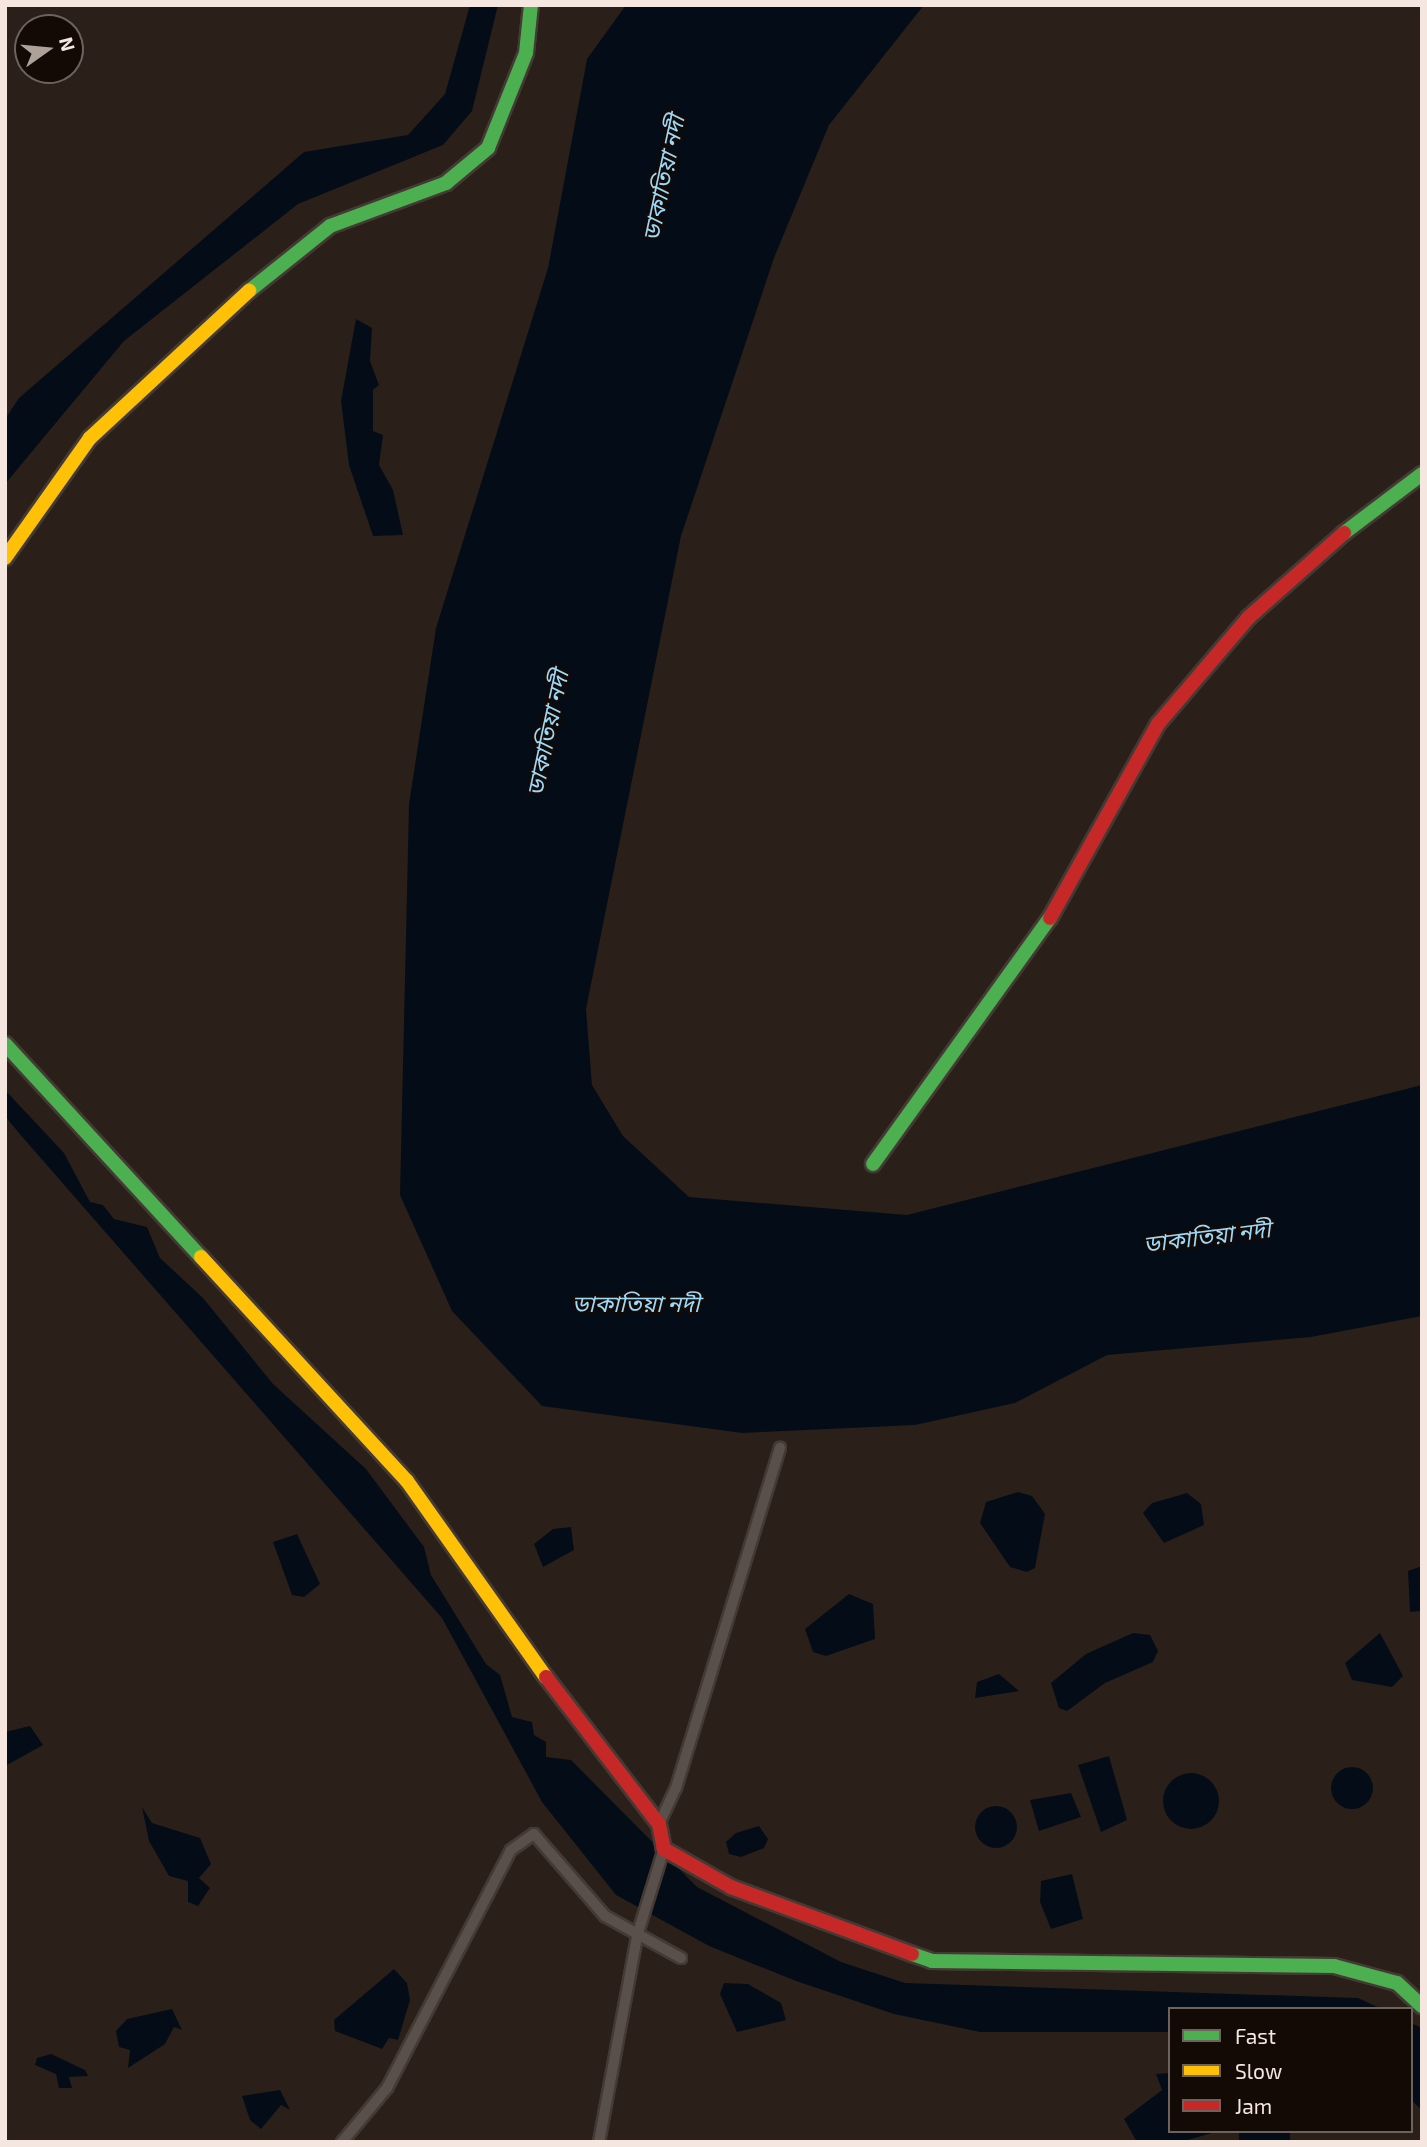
<!DOCTYPE html>
<meta charset="utf-8">
<style>
body{margin:0}
#map{position:relative;width:1427px;height:2147px;overflow:hidden;background:#2b2019;font-family:"Exo 2","Noto Sans Bengali",sans-serif}
div>[style]{position:absolute}
.water>*{inset:0;background:#040d17;transform-origin:0 0}
.round{border-radius:50%}
.roads{filter:drop-shadow(2px 0 #443a35) drop-shadow(-2px 0 #443a35) drop-shadow(0 2px #443a35) drop-shadow(0 -2px #443a35)}
.street>*{height:10px;margin:-5px;padding:0 5px;transform-origin:5px;border-radius:5px;background:#59504b}
.fast>*{height:14px;margin:-7px;padding:0 7px;transform-origin:7px;border-radius:7px;background:#4caf50}
.slow>*{height:14px;margin:-7px;padding:0 7px;transform-origin:7px;border-radius:7px;background:#ffc107}
.jam>*{height:14px;margin:-7px;padding:0 7px;transform-origin:7px;border-radius:7px;background:#c62828}
span{translate:-50% -50%;white-space:nowrap;text-align:center;line-height:1.15;-webkit-text-stroke:5px #130a06;paint-order:stroke}
.water-label{font-size:23px;color:#9bd9fb;font-style:italic}
.frame{position:absolute;inset:0;border:7px solid #f5e7df;pointer-events:none}
.legend{position:absolute;left:1168px;top:2007px;width:245px;height:126px;box-sizing:border-box;background:#130a06;border:2px solid #6d625d;margin:0;padding:9px 12px;list-style:none;font-size:21px;color:#f5e7df}
.legend li{display:flex;align-items:center;gap:14px;height:35px}
.legend b{width:35px;border:2px solid #6d625d}
.north{position:absolute;left:14px;top:14px;width:70px;height:70px;box-sizing:border-box;background:#130a06;border:2px solid #6d625d;border-radius:50%;rotate:75deg;font-size:19px;font-weight:700;line-height:28px;text-align:center;color:#f5e7df}
.north::after{content:'';display:block;margin:auto;width:24px;height:32px;background:#aea19a;clip-path:polygon(50% 0,100% 100%,50% 72%,0 100%)}
</style>
<div id="map">
<div class="water">
<div style="clip-path:polygon(470px 5px,498px 5px,472px 111px,443px 145px,298px 204px,124px 341px,5px 484px,5px 419px,19px 398px,304px 152px,408px 135px,445px 94px)"></div>
<div style="clip-path:polygon(626px 5px,924px 5px,829px 125px,774px 258px,681px 536px,586px 1009px,592px 1085px,623px 1136px,689px 1197px,907px 1215px,1422px 1085px,1422px 1316px,1311px 1337px,1107px 1355px,1015px 1403px,915px 1425px,742px 1433px,542px 1406px,452px 1311px,400px 1195px,409px 804px,436px 628px,548px 268px,587px 59px)"></div>
<div style="clip-path:polygon(356px 319px,372px 328px,370px 361px,379px 385px,373px 390px,373px 431px,383px 435px,379px 465px,393px 490px,403px 535px,373px 536px,349px 465px,341px 401px)"></div>
<div style="clip-path:polygon(5px 1090px,64px 1153px,90px 1202px,103px 1205px,114px 1219px,147px 1227px,160px 1258px,203px 1298px,273px 1384px,366px 1469px,424px 1547px,431px 1575px,486px 1664px,500px 1675px,512px 1717px,532px 1722px,534px 1735px,546px 1742px,546px 1757px,571px 1760px,697px 1887px,841px 1962px,905px 1983px,1358px 1998px,1382px 2009px,1170px 2009px,1170px 2032px,980px 2032px,894px 2014px,796px 1981px,709px 1946px,616px 1895px,542px 1802px,442px 1618px,18px 1132px,5px 1116px)"></div>
<div style="clip-path:polygon(1018px 1492px,1032px 1496px,1045px 1514px,1035px 1568px,1027px 1572px,1010px 1567px,980px 1523px,986px 1502px)"></div>
<div style="clip-path:polygon(1187px 1493px,1201px 1504px,1204px 1525px,1164px 1543px,1143px 1513px,1152px 1503px)"></div>
<div style="clip-path:polygon(571px 1527px,574px 1550px,543px 1567px,534px 1544px,553px 1529px)"></div>
<div style="clip-path:polygon(297px 1534px,320px 1584px,304px 1597px,292px 1595px,273px 1542px)"></div>
<div style="clip-path:polygon(1422px 1566px,1422px 1611px,1410px 1612px,1408px 1571px)"></div>
<div style="clip-path:polygon(849px 1594px,873px 1604px,875px 1639px,826px 1656px,813px 1652px,805px 1629px)"></div>
<div style="clip-path:polygon(1133px 1633px,1150px 1635px,1158px 1651px,1153px 1662px,1105px 1683px,1067px 1711px,1059px 1708px,1051px 1683px,1086px 1654px)"></div>
<div style="clip-path:polygon(1380px 1633px,1403px 1676px,1392px 1687px,1352px 1680px,1345px 1663px)"></div>
<div style="clip-path:polygon(999px 1674px,1019px 1691px,975px 1698px,977px 1682px)"></div>
<div style="clip-path:polygon(30px 1726px,43px 1745px,7px 1765px,5px 1732px)"></div>
<div style="clip-path:polygon(1109px 1756px,1127px 1820px,1101px 1832px,1078px 1765px)"></div>
<div class="round" style="left:1331px;top:1767px;width:42px;height:42px"></div>
<div class="round" style="left:1163px;top:1773px;width:56px;height:56px"></div>
<div style="clip-path:polygon(1071px 1793px,1081px 1817px,1039px 1831px,1030px 1800px)"></div>
<div class="round" style="left:975px;top:1806px;width:42px;height:42px"></div>
<div style="clip-path:polygon(142px 1807px,152px 1823px,200px 1838px,211px 1864px,199px 1878px,210px 1888px,198px 1906px,188px 1902px,188px 1881px,169px 1876px,149px 1841px)"></div>
<div style="clip-path:polygon(759px 1826px,768px 1839px,764px 1848px,741px 1857px,729px 1854px,726px 1842px,736px 1833px)"></div>
<div style="clip-path:polygon(1072px 1874px,1083px 1919px,1051px 1929px,1040px 1902px,1041px 1881px)"></div>
<div style="clip-path:polygon(394px 1969px,407px 1983px,410px 2000px,398px 2040px,389px 2038px,382px 2049px,335px 2031px,334px 2020px)"></div>
<div style="clip-path:polygon(724px 1983px,748px 1984px,781px 2003px,786px 2020px,737px 2032px,720px 1994px)"></div>
<div style="clip-path:polygon(172px 2009px,182px 2030px,174px 2027px,165px 2044px,128px 2068px,130px 2050px,119px 2047px,116px 2031px,127px 2019px)"></div>
<div style="clip-path:polygon(1411px 2023px,1422px 2028px,1422px 2110px,1411px 2100px)"></div>
<div style="clip-path:polygon(51px 2054px,85px 2070px,88px 2076px,69px 2077px,72px 2088px,59px 2088px,56px 2074px,35px 2065px,37px 2058px)"></div>
<div style="clip-path:polygon(1170px 2073px,1170px 2131px,1219px 2131px,1181px 2142px,1137px 2142px,1124px 2119px,1162px 2090px,1156px 2074px)"></div>
<div style="clip-path:polygon(280px 2090px,290px 2110px,281px 2105px,261px 2129px,250px 2120px,242px 2096px)"></div>
<div style="left:1239px;top:2131px;width:51px;height:11px"></div>
</div>
<div class="roads">
<div class="street">
<div style="left:659px;top:1824px;width:40px;rotate:-65deg"></div>
<div style="left:676px;top:1788px;width:356px;rotate:-73deg"></div>
<div style="left:342px;top:2142px;width:70px;rotate:-50.2deg"></div>
<div style="left:387px;top:2088px;width:268px;rotate:-62.5deg"></div>
<div style="left:511px;top:1850px;width:28px;rotate:-35deg"></div>
<div style="left:534px;top:1834px;width:108px;rotate:49.1deg"></div>
<div style="left:605px;top:1916px;width:87px;rotate:28.9deg"></div>
<div style="left:599px;top:2142px;width:209px;rotate:-79.5deg"></div>
<div style="left:637px;top:1936px;width:91px;rotate:-72.8deg"></div>
</div>
<div class="fast">
<div style="left:249px;top:291px;width:104px;rotate:-38.7deg"></div>
<div style="left:330px;top:226px;width:124px;rotate:-20.3deg"></div>
<div style="left:446px;top:183px;width:55px;rotate:-39.8deg"></div>
<div style="left:488px;top:148px;width:102px;rotate:-68.2deg"></div>
<div style="left:526px;top:53px;width:48px;rotate:-84.1deg"></div>
<div style="left:1344px;top:533px;width:98px;rotate:-37.1deg"></div>
<div style="left:5px;top:1044px;width:289px;rotate:47.4deg"></div>
<div style="left:873px;top:1164px;width:303px;rotate:-54.3deg"></div>
<div style="left:912px;top:1954px;width:21px;rotate:19deg"></div>
<div style="left:932px;top:1961px;width:402px;rotate:0.7deg"></div>
<div style="left:1334px;top:1966px;width:65px;rotate:15.1deg"></div>
<div style="left:1397px;top:1983px;width:34px;rotate:43deg"></div>
</div>
<div class="slow">
<div style="left:5px;top:558px;width:147px;rotate:-54.7deg"></div>
<div style="left:90px;top:438px;width:217px;rotate:-42.8deg"></div>
<div style="left:201px;top:1257px;width:304px;rotate:47.4deg"></div>
<div style="left:407px;top:1481px;width:240px;rotate:54.7deg"></div>
</div>
<div class="jam">
<div style="left:1050px;top:918px;width:222px;rotate:-60.9deg"></div>
<div style="left:1158px;top:724px;width:140px;rotate:-49.6deg"></div>
<div style="left:1249px;top:617px;width:127px;rotate:-41.5deg"></div>
<div style="left:546px;top:1677px;width:185px;rotate:52.5deg"></div>
<div style="left:659px;top:1824px;width:25px;rotate:79deg"></div>
<div style="left:664px;top:1849px;width:77px;rotate:29.6deg"></div>
<div style="left:731px;top:1887px;width:193px;rotate:20.3deg"></div>
</div>
</div>
<div class="water-label">
<span style="left:663px;top:178px;rotate:-78deg">ডাকাতিয়া নদী</span>
<span style="left:547px;top:733px;rotate:-78deg">ডাকাতিয়া নদী</span>
<span style="left:1207px;top:1236px;rotate:-7deg">ডাকাতিয়া নদী</span>
<span style="left:636px;top:1303px">ডাকাতিয়া নদী</span>
</div>
<div class="frame"></div>
<ul class="legend">
<li><b style="height:9px;background:#4caf50"></b>Fast</li>
<li><b style="height:9px;background:#ffc107"></b>Slow</li>
<li><b style="height:9px;background:#c62828"></b>Jam</li>
</ul>
<div class="north">N</div>
</div>
